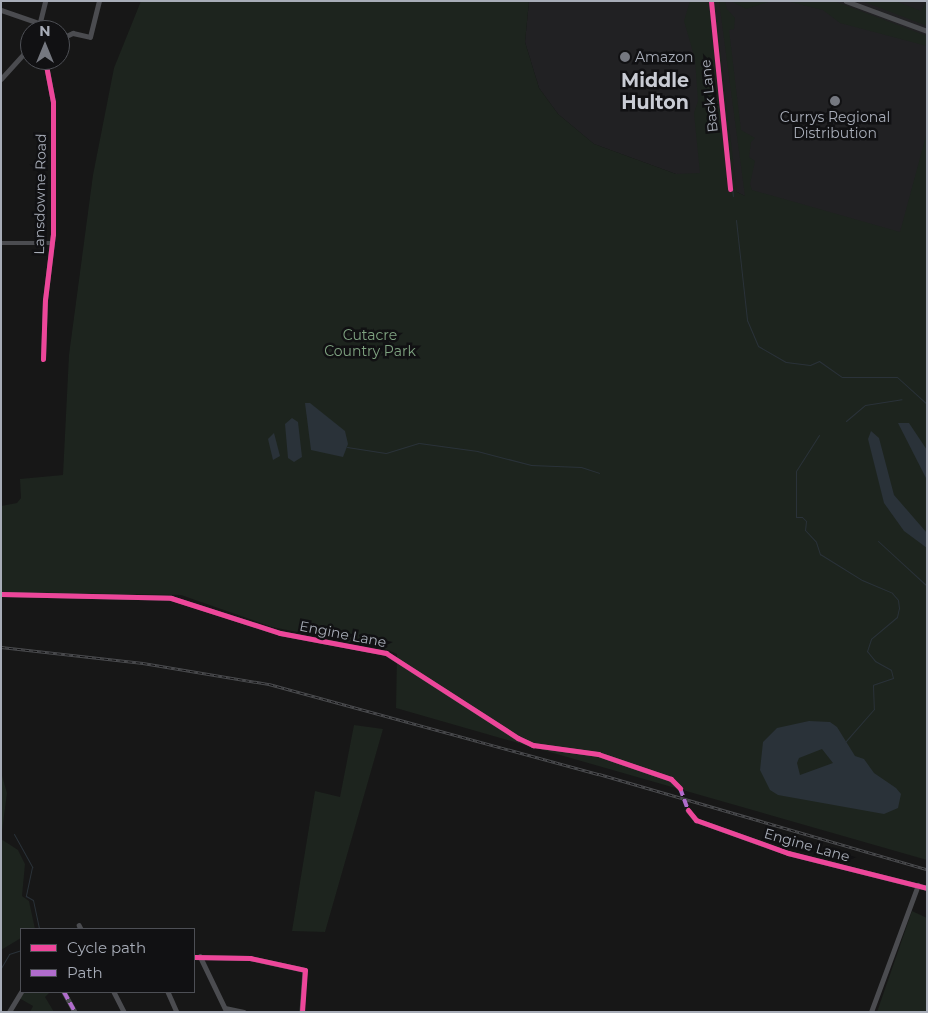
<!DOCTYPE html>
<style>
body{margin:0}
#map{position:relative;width:928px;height:1013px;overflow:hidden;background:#171717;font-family:Montserrat,sans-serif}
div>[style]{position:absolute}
.built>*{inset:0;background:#212123}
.green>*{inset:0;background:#1d241e}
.water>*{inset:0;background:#2a3239}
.stream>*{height:1px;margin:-0.5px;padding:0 0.5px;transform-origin:0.5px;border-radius:0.5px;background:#2a3239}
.street>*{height:4.5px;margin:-2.25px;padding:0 2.25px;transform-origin:2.25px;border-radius:2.25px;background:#4b4c50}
.rail>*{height:3px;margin-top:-1.5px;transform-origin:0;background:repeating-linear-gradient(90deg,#111113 0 4px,#4b4c4f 0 8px);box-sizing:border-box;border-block:1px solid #4b4c4f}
.quiet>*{height:4px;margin-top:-2px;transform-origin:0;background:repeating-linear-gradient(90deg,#b06ccc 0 8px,transparent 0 12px)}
.cycleway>*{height:5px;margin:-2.5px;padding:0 2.5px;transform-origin:2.5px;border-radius:2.5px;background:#ed469a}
.dots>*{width:14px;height:14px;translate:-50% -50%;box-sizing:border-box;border:2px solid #111113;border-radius:50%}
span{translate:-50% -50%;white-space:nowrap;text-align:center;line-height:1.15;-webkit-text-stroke:5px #111113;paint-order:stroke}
.poi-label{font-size:14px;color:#a8adb8}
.left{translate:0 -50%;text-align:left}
.street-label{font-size:14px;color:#a8adb8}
.park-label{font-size:14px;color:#7fa381}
.district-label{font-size:19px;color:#c9ccd4;font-weight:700}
.frame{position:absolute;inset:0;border:2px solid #a8adb8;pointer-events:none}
.legend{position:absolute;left:20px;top:928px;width:175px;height:65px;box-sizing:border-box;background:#111113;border:1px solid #4d4f55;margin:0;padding:6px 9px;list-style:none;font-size:15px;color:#a8adb8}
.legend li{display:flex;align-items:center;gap:10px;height:25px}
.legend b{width:25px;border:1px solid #4d4f55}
.north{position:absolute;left:20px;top:20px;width:50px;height:50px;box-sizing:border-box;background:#111113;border:1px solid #4d4f55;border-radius:50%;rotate:0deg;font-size:14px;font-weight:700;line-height:20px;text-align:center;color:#a8adb8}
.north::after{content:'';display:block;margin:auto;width:18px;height:22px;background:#757880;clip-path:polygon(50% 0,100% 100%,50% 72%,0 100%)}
</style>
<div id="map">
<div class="built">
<div style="clip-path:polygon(529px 1px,927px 1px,927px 150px,900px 250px,745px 196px,702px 174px,676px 174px,594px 144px,558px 114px,539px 88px,525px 42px)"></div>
</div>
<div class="green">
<div style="clip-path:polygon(141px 1px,529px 1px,525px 42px,539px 88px,558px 114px,594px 144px,676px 174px,700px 173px,694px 113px,698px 101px,695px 59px,684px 21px,690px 1px,708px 1px,731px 188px,711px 1px,714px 1px,737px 192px,745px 196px,719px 1px,725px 1px,727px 9px,735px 18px,734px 29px,729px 30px,741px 130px,755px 138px,751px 142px,749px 157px,755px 161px,750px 184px,752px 190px,900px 232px,927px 132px,927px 860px,396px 708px,397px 654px,388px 650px,272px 627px,181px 595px,1px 592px,1px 506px,17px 503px,21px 498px,20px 479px,63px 475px,69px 355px,93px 175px,114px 68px)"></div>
<div style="clip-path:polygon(731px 1px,771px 1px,746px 9px)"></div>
<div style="clip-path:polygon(787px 1px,834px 1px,927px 36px,927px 46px,840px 23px,823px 10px)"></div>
<div style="clip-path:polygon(862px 1px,896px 1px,921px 11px,927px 1px,927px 26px)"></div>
<div style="clip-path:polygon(354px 725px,383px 729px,325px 932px,292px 931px,315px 791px,340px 797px)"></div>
<div style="clip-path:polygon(1px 772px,7px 793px,1px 839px,18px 850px,25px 864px,22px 896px,29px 901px,35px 929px,21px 929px,21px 938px,1px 950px)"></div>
<div style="clip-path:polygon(912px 911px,927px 918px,927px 1012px,877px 1012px)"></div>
<div style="clip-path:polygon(25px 992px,50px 992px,45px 997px,54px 1012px,30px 1012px,33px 1006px,19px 998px)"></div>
</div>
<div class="water">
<div style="clip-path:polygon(305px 403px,310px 403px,345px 431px,348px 444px,343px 457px,311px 450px)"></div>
<div style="clip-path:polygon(292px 418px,298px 422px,302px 457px,294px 462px,288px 458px,285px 424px)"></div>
<div style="clip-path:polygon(898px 423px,909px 423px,927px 450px,927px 480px)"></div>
<div style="clip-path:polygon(871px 431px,879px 438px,894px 495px,927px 533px,927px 548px,904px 531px,884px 503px,868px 439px)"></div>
<div style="clip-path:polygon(274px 433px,280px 456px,273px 460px,268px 439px)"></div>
<div style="clip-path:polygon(evenodd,809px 721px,830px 722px,837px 727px,855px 756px,864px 759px,874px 773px,896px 788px,901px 794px,898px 808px,884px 814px,778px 795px,770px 790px,760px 770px,763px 742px,777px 728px,809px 721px,822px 749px,833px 763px,800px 775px,797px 763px,799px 758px,822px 749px)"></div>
</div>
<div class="stream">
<div style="left:713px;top:3px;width:194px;rotate:84.1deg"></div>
<div style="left:736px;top:220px;width:101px;rotate:83.7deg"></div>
<div style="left:747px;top:320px;width:28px;rotate:67deg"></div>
<div style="left:758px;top:346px;width:32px;rotate:30deg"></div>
<div style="left:786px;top:362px;width:24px;rotate:7deg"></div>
<div style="left:810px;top:365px;width:10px;rotate:-24deg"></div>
<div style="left:819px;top:361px;width:28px;rotate:35deg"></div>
<div style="left:842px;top:377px;width:55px"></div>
<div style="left:897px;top:377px;width:40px;rotate:42deg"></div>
<div style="left:846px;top:421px;width:25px;rotate:-40deg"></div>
<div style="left:865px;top:405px;width:37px;rotate:-9deg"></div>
<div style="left:819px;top:435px;width:43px;rotate:122.6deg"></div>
<div style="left:796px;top:471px;width:46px;rotate:90deg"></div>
<div style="left:796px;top:517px;width:6px"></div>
<div style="left:802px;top:517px;width:6px;rotate:45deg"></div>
<div style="left:806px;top:521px;width:9px;rotate:96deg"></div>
<div style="left:805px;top:530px;width:16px;rotate:47deg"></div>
<div style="left:816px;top:542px;width:13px;rotate:72deg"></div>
<div style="left:820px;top:554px;width:49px;rotate:31.8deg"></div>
<div style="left:862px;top:580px;width:33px;rotate:23deg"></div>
<div style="left:892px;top:593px;width:9px;rotate:49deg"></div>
<div style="left:898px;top:600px;width:8px;rotate:83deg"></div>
<div style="left:899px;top:608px;width:9px;rotate:103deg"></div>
<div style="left:897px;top:617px;width:34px;rotate:140deg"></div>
<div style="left:871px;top:639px;width:13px;rotate:108deg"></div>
<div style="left:867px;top:651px;width:13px;rotate:51deg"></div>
<div style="left:875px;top:661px;width:18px;rotate:29deg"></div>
<div style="left:891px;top:670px;width:8px;rotate:76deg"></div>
<div style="left:893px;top:678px;width:21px;rotate:161deg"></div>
<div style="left:873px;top:685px;width:24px;rotate:88deg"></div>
<div style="left:874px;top:709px;width:44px;rotate:131.3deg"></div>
<div style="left:347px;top:447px;width:39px;rotate:9deg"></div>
<div style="left:386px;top:453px;width:34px;rotate:-17deg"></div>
<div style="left:419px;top:443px;width:59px;rotate:7.9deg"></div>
<div style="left:477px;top:451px;width:56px;rotate:14.5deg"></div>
<div style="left:531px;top:465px;width:50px;rotate:2.3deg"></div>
<div style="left:581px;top:467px;width:19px;rotate:18deg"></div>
<div style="left:878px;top:541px;width:67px;rotate:42.6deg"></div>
<div style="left:14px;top:834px;width:38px;rotate:61deg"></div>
<div style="left:32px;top:867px;width:30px;rotate:102deg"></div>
<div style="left:26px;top:896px;width:8px;rotate:30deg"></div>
<div style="left:33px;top:900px;width:30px;rotate:78deg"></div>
<div style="left:1px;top:968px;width:16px;rotate:-60deg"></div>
<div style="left:9px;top:954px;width:13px;rotate:-18deg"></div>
</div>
<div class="street">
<div style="left:846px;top:1px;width:86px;rotate:20.3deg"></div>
<div style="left:1px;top:10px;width:40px;rotate:18.9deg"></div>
<div style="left:38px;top:30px;width:30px;rotate:-76deg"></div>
<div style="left:60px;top:39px;width:14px;rotate:-25deg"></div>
<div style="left:73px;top:33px;width:17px;rotate:13deg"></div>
<div style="left:90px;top:37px;width:37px;rotate:-76deg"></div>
<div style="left:1px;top:79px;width:43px;rotate:-47.8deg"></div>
<div style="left:1px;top:243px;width:51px"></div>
<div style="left:43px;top:359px;width:59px;rotate:-88.1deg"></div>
<div style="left:45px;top:300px;width:66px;rotate:-83.1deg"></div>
<div style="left:53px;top:234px;width:132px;rotate:-90deg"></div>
<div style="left:53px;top:102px;width:43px;rotate:-100.8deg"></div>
<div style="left:1px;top:594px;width:170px;rotate:1.3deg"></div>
<div style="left:171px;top:598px;width:114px;rotate:17.8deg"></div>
<div style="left:280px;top:633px;width:108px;rotate:10.7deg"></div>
<div style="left:386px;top:653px;width:157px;rotate:32.8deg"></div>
<div style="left:518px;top:738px;width:17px;rotate:25deg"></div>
<div style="left:533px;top:745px;width:66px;rotate:7.9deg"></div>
<div style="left:598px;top:754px;width:77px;rotate:18.9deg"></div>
<div style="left:671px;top:779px;width:13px;rotate:45deg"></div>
<div style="left:688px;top:810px;width:13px;rotate:51deg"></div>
<div style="left:696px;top:820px;width:98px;rotate:19.7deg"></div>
<div style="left:788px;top:853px;width:143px;rotate:14.1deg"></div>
<div style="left:79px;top:925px;width:4px;rotate:63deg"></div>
<div style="left:200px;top:956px;width:58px;rotate:64.3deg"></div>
<div style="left:225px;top:1008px;width:19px;rotate:12deg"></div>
<div style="left:194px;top:957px;width:56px;rotate:1deg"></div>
<div style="left:250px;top:958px;width:56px;rotate:12.3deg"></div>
<div style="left:305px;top:970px;width:42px;rotate:94.1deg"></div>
<div style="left:64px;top:992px;width:23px;rotate:61deg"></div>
<div style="left:114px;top:992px;width:22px;rotate:63deg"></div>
<div style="left:168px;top:992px;width:22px;rotate:66deg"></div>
<div style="left:9px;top:1012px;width:23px;rotate:-59deg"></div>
<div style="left:871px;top:1012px;width:135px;rotate:-69.7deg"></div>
</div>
<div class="rail">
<div style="left:1px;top:647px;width:143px;rotate:6.4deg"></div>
<div style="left:143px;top:663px;width:128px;rotate:9.5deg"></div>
<div style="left:269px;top:684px;width:342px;rotate:15.3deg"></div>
<div style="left:599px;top:774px;width:341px;rotate:16.2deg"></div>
</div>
<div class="quiet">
<div style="left:680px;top:788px;width:23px;rotate:70deg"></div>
<div style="left:64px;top:992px;width:23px;rotate:61deg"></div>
</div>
<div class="cycleway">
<div style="left:711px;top:1px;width:189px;rotate:84.2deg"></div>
<div style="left:43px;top:359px;width:59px;rotate:-88.1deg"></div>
<div style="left:45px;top:300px;width:66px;rotate:-83.1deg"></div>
<div style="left:53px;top:234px;width:132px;rotate:-90deg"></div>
<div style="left:53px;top:102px;width:43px;rotate:-100.8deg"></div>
<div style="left:1px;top:594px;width:170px;rotate:1.3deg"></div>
<div style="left:171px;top:598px;width:114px;rotate:17.8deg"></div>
<div style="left:280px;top:633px;width:108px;rotate:10.7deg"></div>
<div style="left:386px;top:653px;width:157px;rotate:32.8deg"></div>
<div style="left:518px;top:738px;width:17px;rotate:25deg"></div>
<div style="left:533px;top:745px;width:66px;rotate:7.9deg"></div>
<div style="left:598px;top:754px;width:77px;rotate:18.9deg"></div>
<div style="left:671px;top:779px;width:13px;rotate:45deg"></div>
<div style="left:688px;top:810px;width:13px;rotate:51deg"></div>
<div style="left:696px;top:820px;width:98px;rotate:19.7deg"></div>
<div style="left:788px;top:853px;width:143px;rotate:14.1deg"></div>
<div style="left:194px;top:957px;width:56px;rotate:1deg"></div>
<div style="left:250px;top:958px;width:56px;rotate:12.3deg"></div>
<div style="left:305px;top:970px;width:42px;rotate:94.1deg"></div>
</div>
<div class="dots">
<div style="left:625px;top:57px;background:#757880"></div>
<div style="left:835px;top:101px;background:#757880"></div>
</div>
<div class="poi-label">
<span class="left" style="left:635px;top:57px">Amazon</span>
<span style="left:835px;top:125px">Currys Regional<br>Distribution</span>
</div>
<div class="street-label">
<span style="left:709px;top:96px;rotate:-96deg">Back Lane</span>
<span style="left:40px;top:194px;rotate:-89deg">Lansdowne Road</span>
<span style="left:343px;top:634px;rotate:11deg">Engine Lane</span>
<span style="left:807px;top:845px;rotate:16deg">Engine Lane</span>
</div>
<div class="park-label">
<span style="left:370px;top:343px">Cutacre<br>Country Park</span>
</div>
<div class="district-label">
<span style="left:655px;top:92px">Middle<br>Hulton</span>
</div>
<div class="frame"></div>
<ul class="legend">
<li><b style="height:6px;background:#ed469a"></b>Cycle path</li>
<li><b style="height:6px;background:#b06ccc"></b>Path</li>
</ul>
<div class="north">N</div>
</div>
